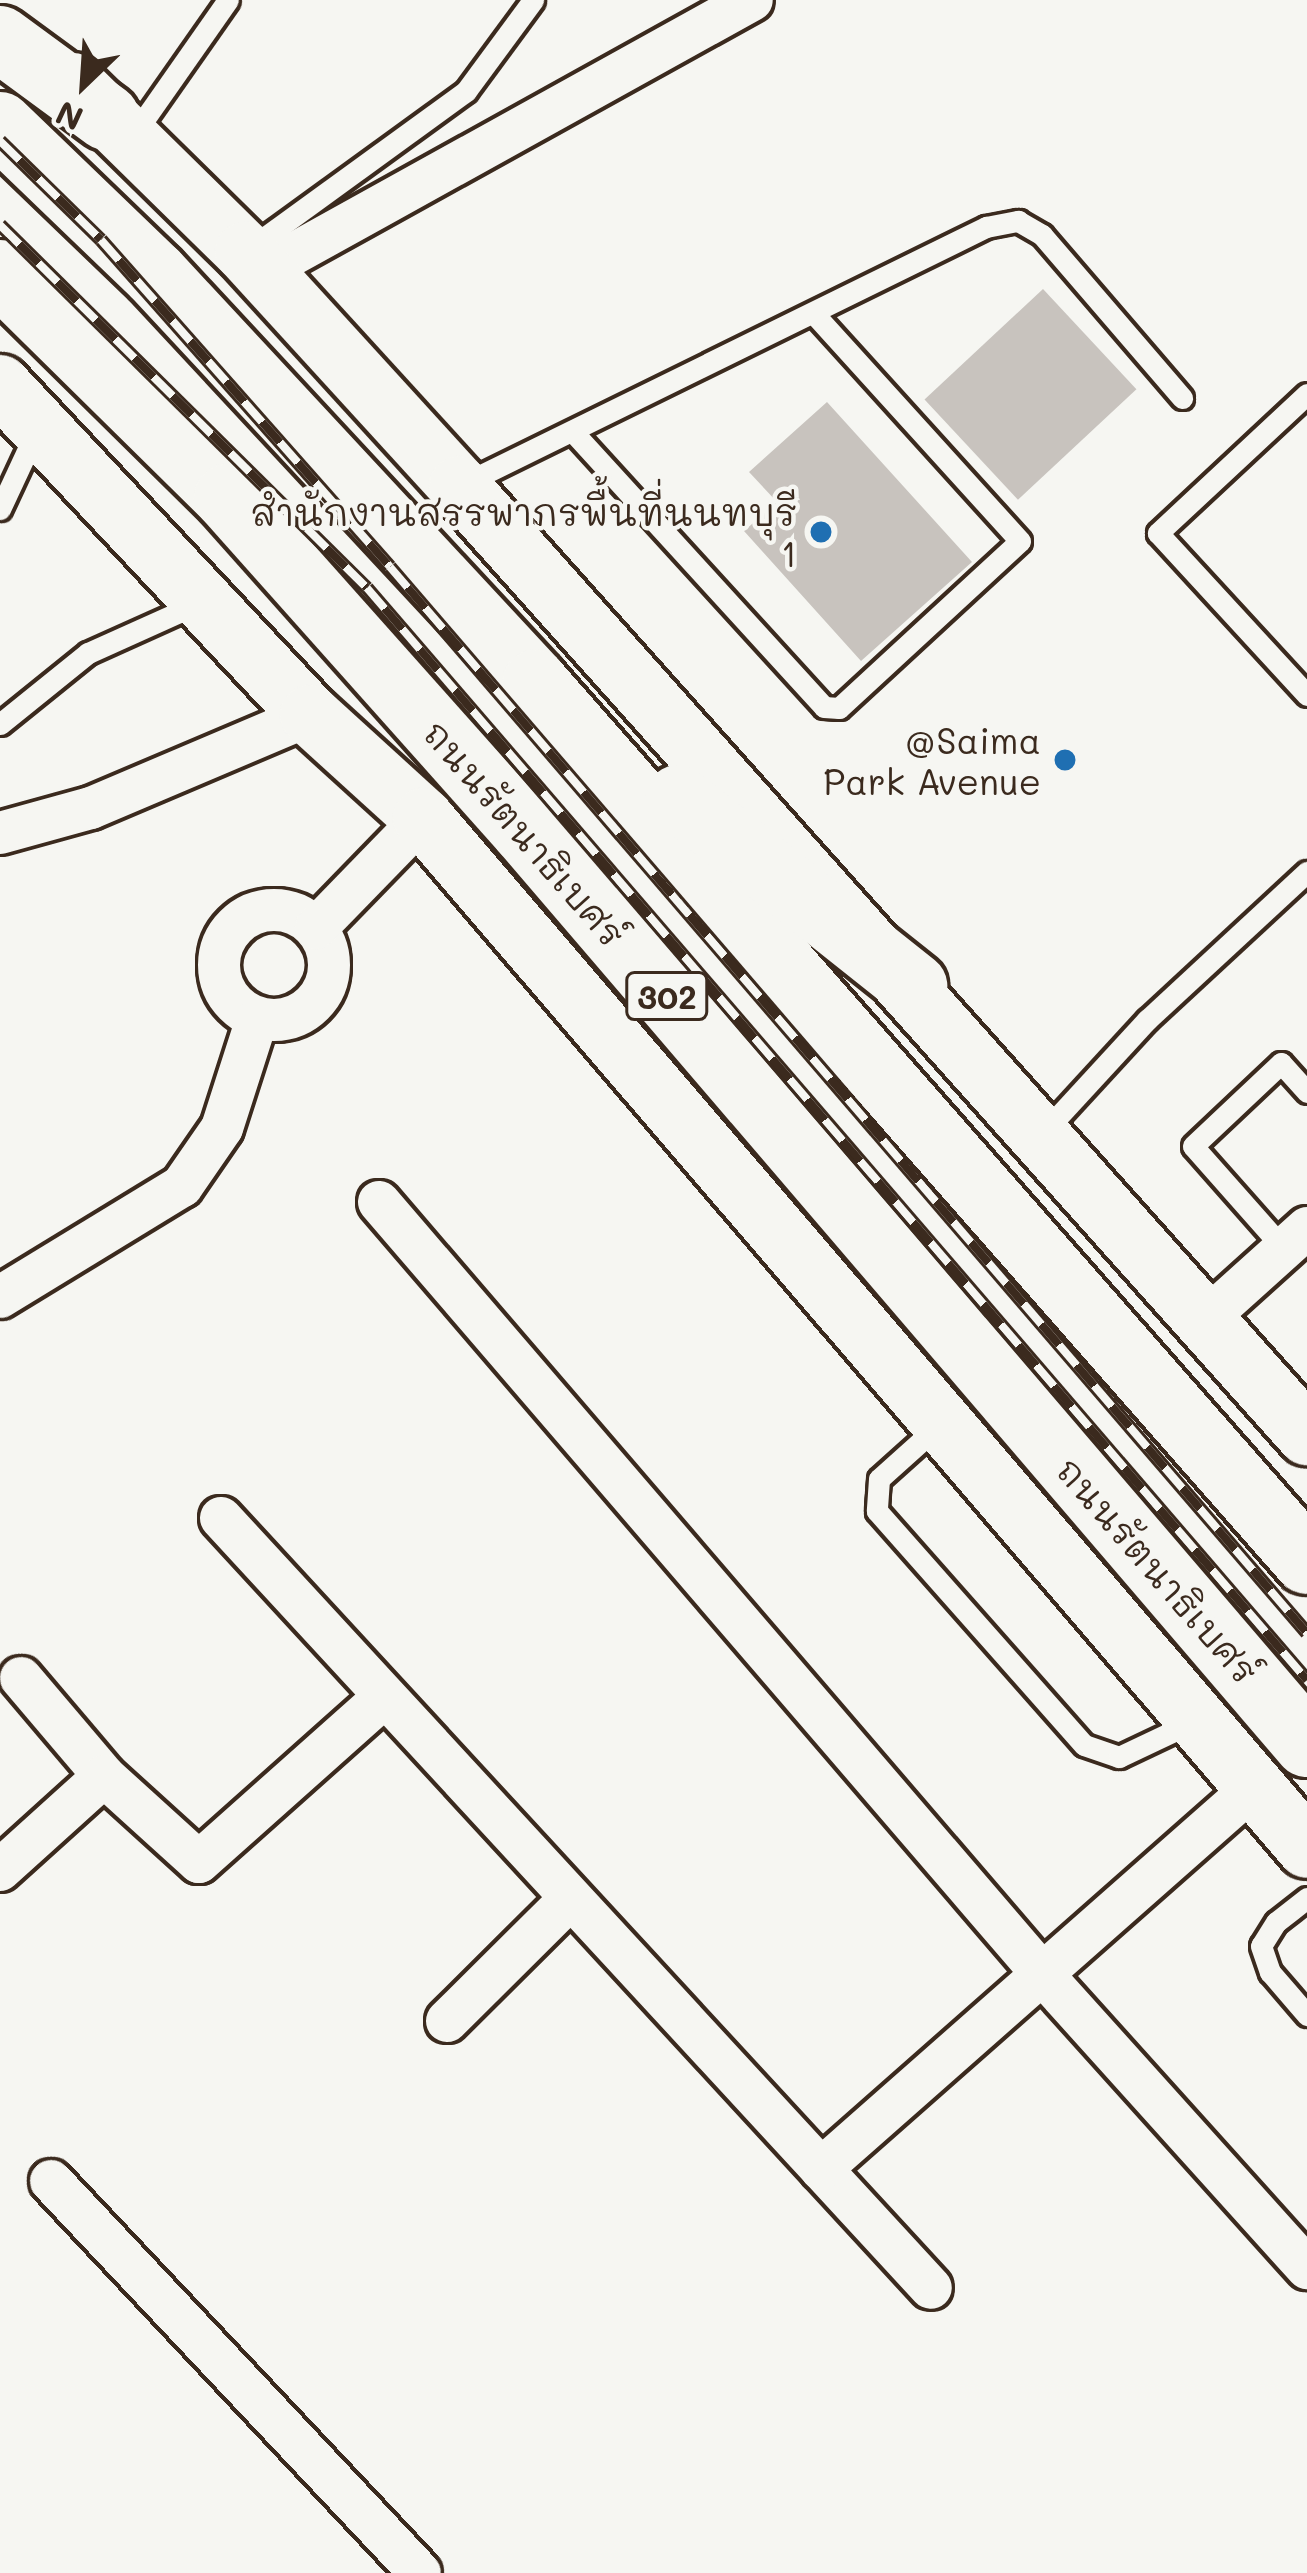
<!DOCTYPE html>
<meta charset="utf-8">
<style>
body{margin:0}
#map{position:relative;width:1307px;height:2573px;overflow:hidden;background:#f6f6f2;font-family:Mali,"Playpen Sans Thai",sans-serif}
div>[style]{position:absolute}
.building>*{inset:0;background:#c8c3be;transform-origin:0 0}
.roads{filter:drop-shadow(3px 0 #3b2a1e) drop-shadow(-3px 0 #3b2a1e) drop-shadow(0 3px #3b2a1e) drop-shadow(0 -3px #3b2a1e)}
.lane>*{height:21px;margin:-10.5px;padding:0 10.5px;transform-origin:10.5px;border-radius:10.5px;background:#f6f6f2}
.street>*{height:42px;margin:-21px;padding:0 21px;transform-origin:21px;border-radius:21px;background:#f6f6f2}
.street>.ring{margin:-21px;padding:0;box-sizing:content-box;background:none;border:42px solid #f6f6f2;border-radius:50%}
.secondary>*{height:60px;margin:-30px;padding:0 30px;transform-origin:30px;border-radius:30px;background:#f6f6f2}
.primary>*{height:66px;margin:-33px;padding:0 33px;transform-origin:33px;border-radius:33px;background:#f6f6f2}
.rail>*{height:14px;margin-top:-7px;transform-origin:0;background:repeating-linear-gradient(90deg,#f6f6f2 0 27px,#3b2a1e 0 54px);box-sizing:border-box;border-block:3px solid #3b2a1e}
.dots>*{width:33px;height:33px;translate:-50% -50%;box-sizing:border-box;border:6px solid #f6f6f2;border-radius:50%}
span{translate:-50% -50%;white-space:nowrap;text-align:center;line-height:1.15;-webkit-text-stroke:9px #f6f6f2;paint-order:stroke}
.shield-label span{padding:3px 9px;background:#f6f6f2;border:3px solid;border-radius:9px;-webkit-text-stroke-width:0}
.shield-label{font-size:33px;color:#3b2a1e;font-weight:700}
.poi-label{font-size:36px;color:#3b2a1e}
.right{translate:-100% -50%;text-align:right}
.street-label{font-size:36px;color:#3b2a1e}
.north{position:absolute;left:24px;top:24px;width:120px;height:120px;-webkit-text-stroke:9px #f6f6f2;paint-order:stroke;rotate:205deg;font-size:33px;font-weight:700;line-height:48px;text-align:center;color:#3b2a1e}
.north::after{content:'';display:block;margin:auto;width:42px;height:54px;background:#3b2a1e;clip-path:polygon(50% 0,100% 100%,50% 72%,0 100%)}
</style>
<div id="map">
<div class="building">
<div style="left:1043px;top:289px;width:137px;height:162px;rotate:47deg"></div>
<div style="clip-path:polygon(827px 402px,972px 562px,861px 661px,744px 531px,777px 502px,749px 472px)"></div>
</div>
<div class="roads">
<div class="lane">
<div style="left:132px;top:137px;width:167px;rotate:-55deg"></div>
<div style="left:250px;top:248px;width:267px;rotate:-36deg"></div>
<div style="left:466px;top:91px;width:113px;rotate:-53.6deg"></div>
<div style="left:1307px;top:394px;width:204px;rotate:137deg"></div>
<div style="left:1158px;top:533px;width:220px;rotate:47.4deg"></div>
<div style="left:573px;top:432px;width:372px;rotate:47.6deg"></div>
<div style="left:824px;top:707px;width:15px;rotate:4deg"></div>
<div style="left:839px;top:708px;width:246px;rotate:-42.7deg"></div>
<div style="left:1020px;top:541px;width:302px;rotate:-132.2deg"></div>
<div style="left:463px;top:484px;width:583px;rotate:-26.17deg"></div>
<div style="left:986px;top:227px;width:33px;rotate:-11deg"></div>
<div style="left:1018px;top:221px;width:28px;rotate:30deg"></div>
<div style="left:1042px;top:235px;width:215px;rotate:49.3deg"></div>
<div style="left:0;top:509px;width:83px;rotate:-65deg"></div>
<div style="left:0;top:724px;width:113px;rotate:-38.9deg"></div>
<div style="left:88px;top:653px;width:120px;rotate:-24.2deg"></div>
<div style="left:1043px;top:1133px;width:154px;rotate:-47.4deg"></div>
<div style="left:1147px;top:1020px;width:218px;rotate:-42.8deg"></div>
<div style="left:1284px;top:1249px;width:137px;rotate:-131.5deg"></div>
<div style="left:1193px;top:1146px;width:121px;rotate:-43.3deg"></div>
<div style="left:1281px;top:1063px;width:39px;rotate:48deg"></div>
<div style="left:938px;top:1426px;width:79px;rotate:138.1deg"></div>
<div style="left:879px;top:1479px;width:32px;rotate:94deg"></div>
<div style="left:877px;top:1511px;width:312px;rotate:48.5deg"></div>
<div style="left:1084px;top:1745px;width:37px;rotate:19deg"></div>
<div style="left:1119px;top:1757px;width:84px;rotate:-25.3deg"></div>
<div style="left:1307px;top:1898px;width:39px;rotate:142deg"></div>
<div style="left:1276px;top:1922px;width:28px;rotate:122deg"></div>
<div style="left:1261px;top:1946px;width:28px;rotate:71deg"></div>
<div style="left:1270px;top:1972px;width:57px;rotate:49.3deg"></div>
</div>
<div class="street">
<div style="left:261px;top:272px;width:561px;rotate:-28.99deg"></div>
<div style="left:0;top:833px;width:94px;rotate:-15.4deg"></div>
<div style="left:91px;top:808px;width:238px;rotate:-23deg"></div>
<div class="ring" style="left:219px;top:910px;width:68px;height:68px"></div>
<div style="left:316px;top:928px;width:153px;rotate:-45.8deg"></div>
<div style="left:379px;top:1202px;width:1022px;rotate:49.33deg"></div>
<div style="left:1045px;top:1977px;width:392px;rotate:48deg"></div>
<div style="left:0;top:1297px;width:213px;rotate:-31.4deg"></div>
<div style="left:182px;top:1186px;width:70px;rotate:-55.4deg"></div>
<div style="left:222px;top:1128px;width:114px;rotate:-72.2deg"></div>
<div style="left:1206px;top:1319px;width:136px;rotate:-42deg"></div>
<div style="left:221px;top:1518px;width:1047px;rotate:47.32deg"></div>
<div style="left:21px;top:1678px;width:128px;rotate:49.7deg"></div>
<div style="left:104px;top:1776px;width:128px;rotate:42.2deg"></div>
<div style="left:199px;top:1862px;width:245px;rotate:-41.7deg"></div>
<div style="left:0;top:1870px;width:140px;rotate:-42.1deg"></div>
<div style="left:447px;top:2021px;width:173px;rotate:-44.8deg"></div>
<div style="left:821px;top:2169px;width:576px;rotate:-41.41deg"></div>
<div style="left:51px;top:2181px;width:538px;rotate:46.73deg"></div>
</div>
<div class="secondary">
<div style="left:73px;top:83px;width:241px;rotate:44.5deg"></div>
<div style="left:245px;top:252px;width:317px;rotate:47.6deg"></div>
<div style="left:459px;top:486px;width:1273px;rotate:48.22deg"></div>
<div style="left:0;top:385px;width:453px;rotate:46.8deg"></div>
<div style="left:310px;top:715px;width:153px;rotate:42.3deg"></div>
<div style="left:423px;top:818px;width:1357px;rotate:49.36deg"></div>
</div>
<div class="primary">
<div style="left:0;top:39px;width:132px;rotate:36.3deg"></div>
<div style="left:0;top:125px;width:215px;rotate:43.9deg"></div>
<div style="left:155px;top:274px;width:558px;rotate:47.1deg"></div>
<div style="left:535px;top:683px;width:1169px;rotate:48.68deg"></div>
<div style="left:0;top:273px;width:319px;rotate:44.6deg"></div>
<div style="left:227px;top:497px;width:445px;rotate:48.3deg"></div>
<div style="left:523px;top:829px;width:1205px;rotate:49.41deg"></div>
<div style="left:678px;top:798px;width:302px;rotate:38.5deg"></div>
</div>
</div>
<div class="rail">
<div style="left:0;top:141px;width:141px;rotate:44.4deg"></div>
<div style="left:101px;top:240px;width:436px;rotate:48.5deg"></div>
<div style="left:390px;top:567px;width:1406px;rotate:49.3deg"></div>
<div style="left:0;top:225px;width:516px;rotate:44.69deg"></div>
<div style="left:367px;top:588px;width:1441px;rotate:49.28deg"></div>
</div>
<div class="dots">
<div style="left:821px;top:532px;background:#1f6fb2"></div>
<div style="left:1065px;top:760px;background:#1f6fb2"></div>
</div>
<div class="shield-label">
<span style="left:667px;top:996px">302</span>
</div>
<div class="poi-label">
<span class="right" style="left:797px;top:532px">สำนักงานสรรพากรพื้นที่นนทบุรี<br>1</span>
<span class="right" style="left:1041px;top:760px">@Saima<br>Park Avenue</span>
</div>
<div class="street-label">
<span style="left:525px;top:833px;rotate:49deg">ถนนรัตนาธิเบศร์</span>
<span style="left:1158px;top:1570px;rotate:49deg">ถนนรัตนาธิเบศร์</span>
</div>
<div class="north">N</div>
</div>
